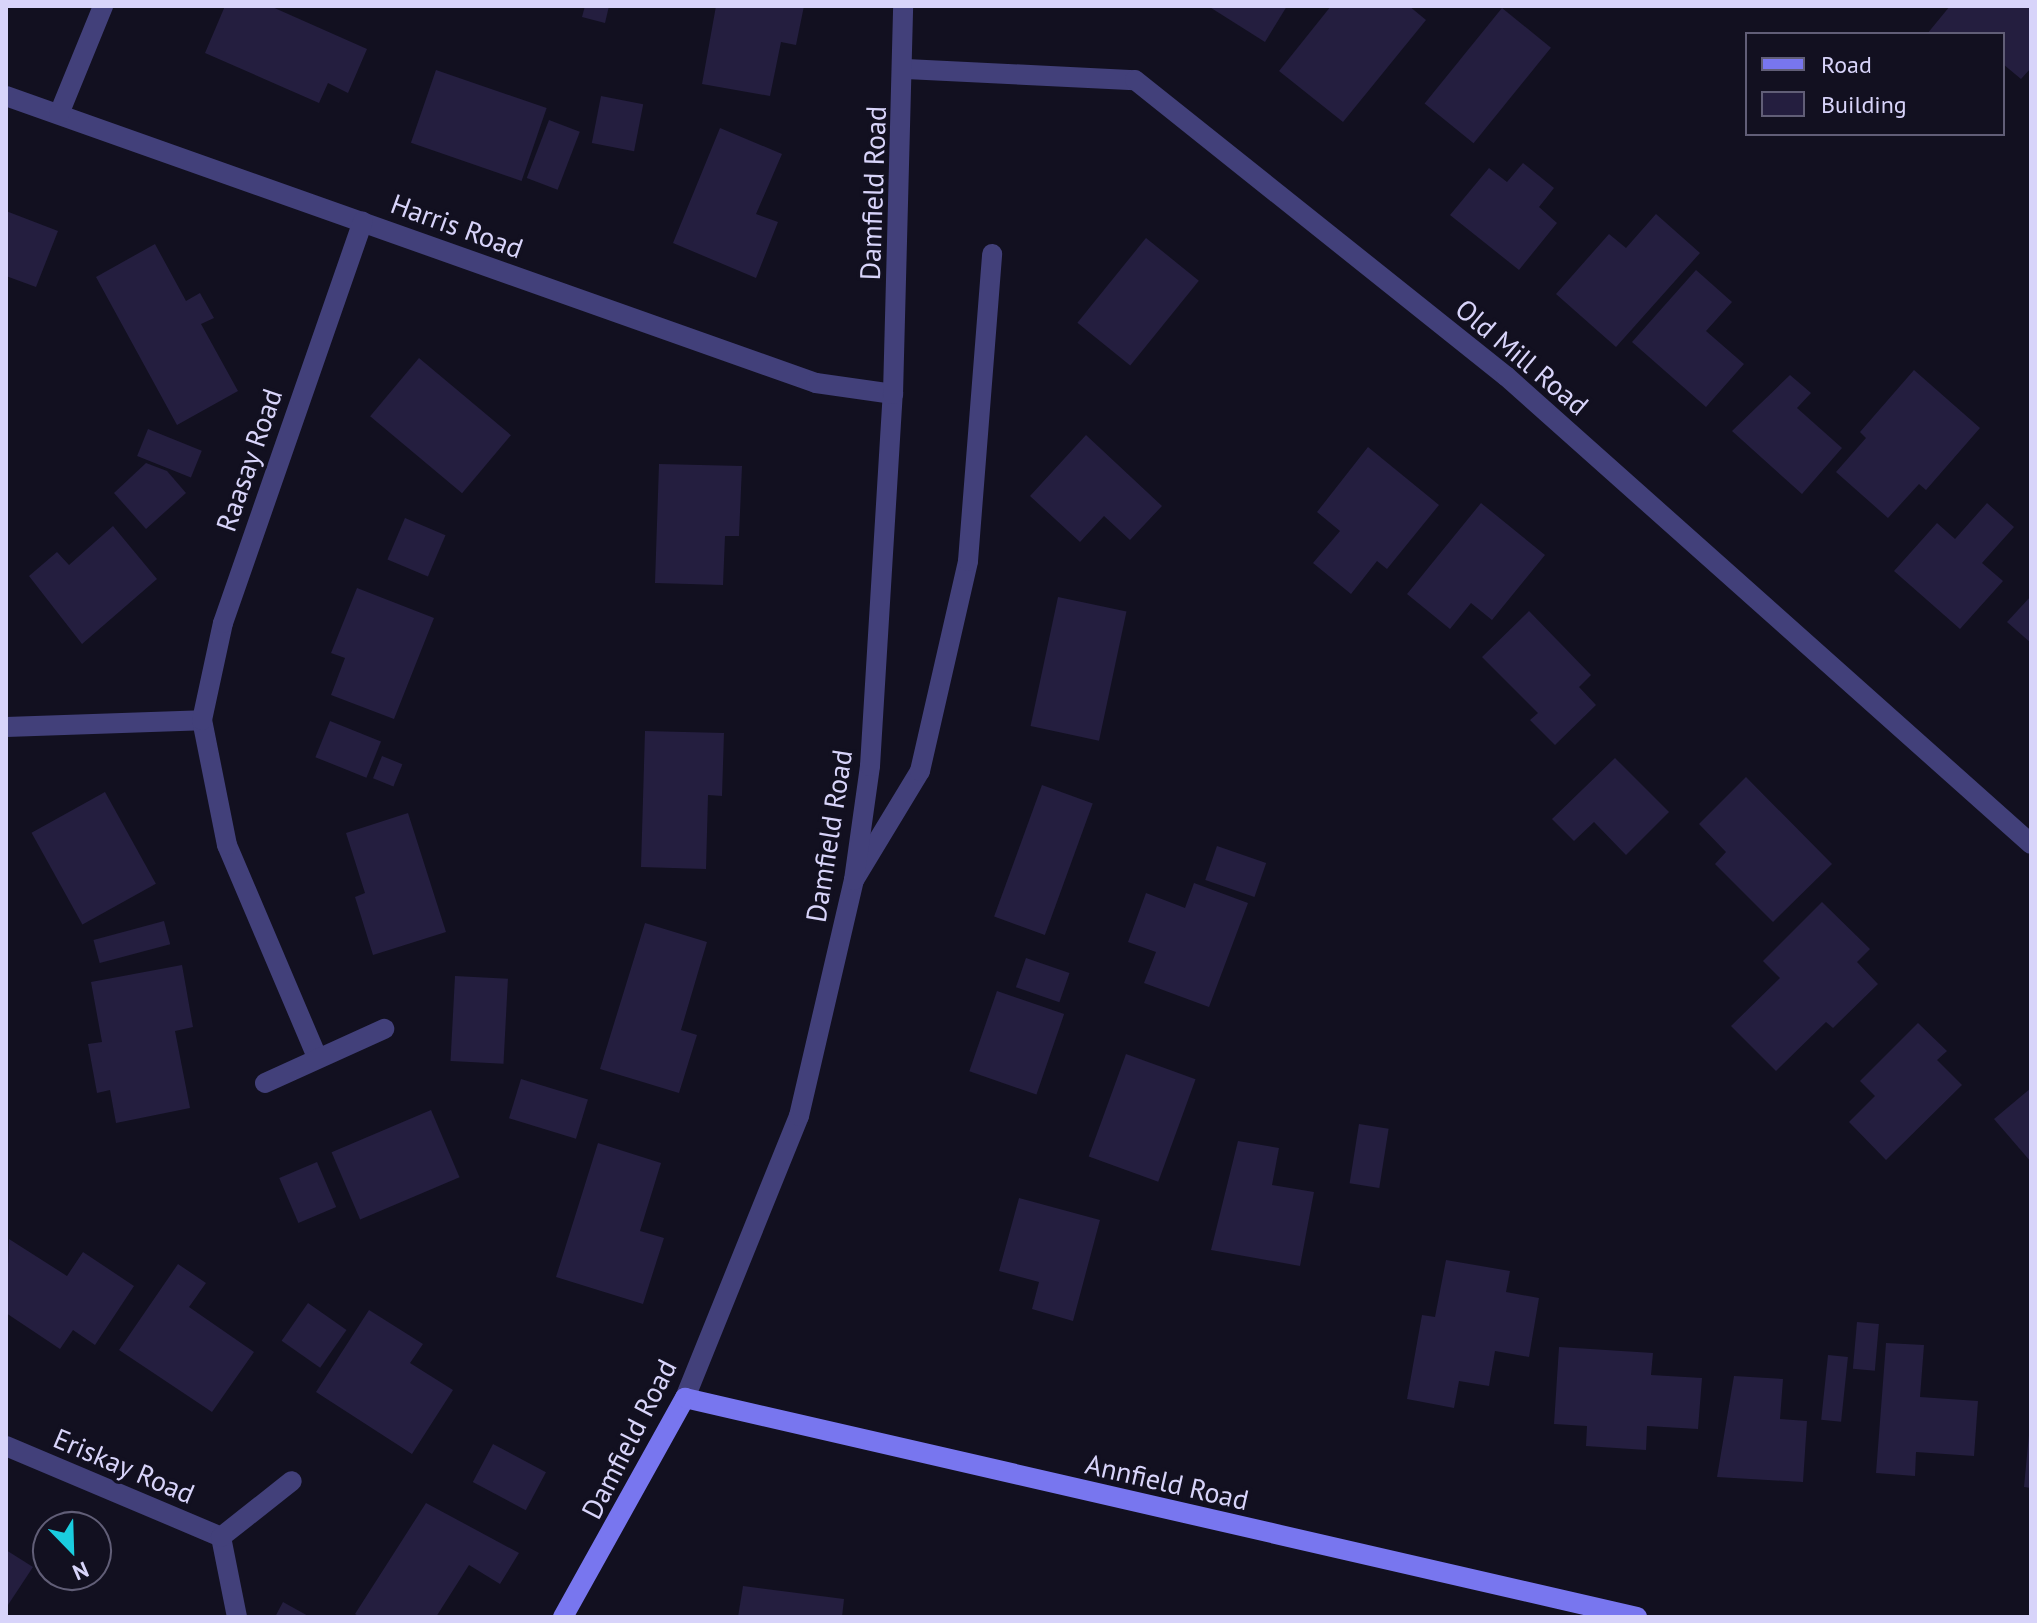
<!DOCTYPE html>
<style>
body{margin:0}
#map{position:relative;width:2037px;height:1623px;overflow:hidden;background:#121020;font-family:"PT Sans",sans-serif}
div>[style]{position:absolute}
.building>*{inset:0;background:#241e3f;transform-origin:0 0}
.service>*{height:20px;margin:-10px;padding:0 10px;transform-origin:10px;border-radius:10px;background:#42407a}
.minor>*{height:20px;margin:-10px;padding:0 10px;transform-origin:10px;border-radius:10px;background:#42407a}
.tertiary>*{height:20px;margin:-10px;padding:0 10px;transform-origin:10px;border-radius:10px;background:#42407a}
.secondary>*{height:20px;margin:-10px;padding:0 10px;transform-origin:10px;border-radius:10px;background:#7876ef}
span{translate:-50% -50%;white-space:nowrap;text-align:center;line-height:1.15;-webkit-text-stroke:7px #121020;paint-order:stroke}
.street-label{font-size:28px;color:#d8d4fa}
.frame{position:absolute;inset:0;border:8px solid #d8d4fa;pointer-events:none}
.legend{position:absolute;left:1745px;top:32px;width:260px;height:104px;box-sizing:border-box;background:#121020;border:2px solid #615e77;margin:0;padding:10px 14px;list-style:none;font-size:24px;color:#d8d4fa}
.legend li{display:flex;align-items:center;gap:16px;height:40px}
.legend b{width:40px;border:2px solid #615e77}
.north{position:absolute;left:32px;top:1511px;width:80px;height:80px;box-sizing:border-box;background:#121020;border:2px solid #615e77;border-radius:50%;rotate:157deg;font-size:22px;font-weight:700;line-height:32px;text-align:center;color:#d8d4fa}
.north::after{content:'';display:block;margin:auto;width:28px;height:36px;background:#1acddf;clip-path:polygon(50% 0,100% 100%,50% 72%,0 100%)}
</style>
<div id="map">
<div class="building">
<div style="clip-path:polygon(225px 6px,270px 6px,367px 49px,348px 93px,328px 83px,319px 103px,205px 53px)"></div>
<div style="clip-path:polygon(585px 6px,609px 6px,605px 23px,582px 17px)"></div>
<div style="clip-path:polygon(716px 6px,804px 6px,796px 45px,781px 42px,770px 96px,702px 84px)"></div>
<div style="clip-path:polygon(1208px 6px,1287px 6px,1265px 42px)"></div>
<div style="clip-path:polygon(1331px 6px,1409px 6px,1426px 20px,1343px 122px,1279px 71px)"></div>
<div style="clip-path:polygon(1950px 6px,2031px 6px,2031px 68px,2021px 79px,2003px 64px,2003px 34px,1927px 34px)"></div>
<div style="left:1502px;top:8px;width:63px;height:123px;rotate:39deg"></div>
<div style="left:436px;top:70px;width:117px;height:77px;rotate:19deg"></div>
<div style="left:601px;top:96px;width:43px;height:48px;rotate:11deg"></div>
<div style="left:549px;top:120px;width:33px;height:62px;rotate:21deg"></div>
<div style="clip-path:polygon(720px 128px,782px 154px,756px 214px,778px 222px,756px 278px,673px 243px)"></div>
<div style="clip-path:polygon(1523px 163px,1554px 188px,1539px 207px,1557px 223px,1519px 270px,1450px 215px,1489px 168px,1507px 182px)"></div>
<div style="clip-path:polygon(6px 211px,58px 231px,36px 287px,6px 276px)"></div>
<div style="clip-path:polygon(1656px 214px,1700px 253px,1616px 347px,1556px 294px,1609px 234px,1626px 248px)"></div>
<div style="left:1146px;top:238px;width:68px;height:109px;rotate:39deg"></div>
<div style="clip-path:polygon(155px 244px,186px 301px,200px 293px,214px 318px,201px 324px,238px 391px,177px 425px,96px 277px)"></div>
<div style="clip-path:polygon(1696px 270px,1732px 302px,1706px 331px,1744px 364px,1706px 407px,1632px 342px)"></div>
<div style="left:419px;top:358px;width:120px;height:76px;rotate:40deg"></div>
<div style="clip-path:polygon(1914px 370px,1980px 428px,1926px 490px,1919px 484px,1888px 518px,1836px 472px,1866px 438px,1860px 432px)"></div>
<div style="clip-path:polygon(1790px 375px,1811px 393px,1797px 408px,1842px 448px,1802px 494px,1732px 431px)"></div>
<div style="left:148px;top:429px;width:58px;height:29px;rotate:22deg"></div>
<div style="clip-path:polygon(1086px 435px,1162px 506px,1130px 540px,1104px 516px,1080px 542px,1030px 496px)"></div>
<div style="clip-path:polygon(1368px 447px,1439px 505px,1387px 569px,1377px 561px,1351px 594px,1313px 563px,1340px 531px,1317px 512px)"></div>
<div style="clip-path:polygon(146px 463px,167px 471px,186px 493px,146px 529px,114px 493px)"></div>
<div style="clip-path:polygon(659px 464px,742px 466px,739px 536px,725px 536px,723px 585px,655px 583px)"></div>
<div style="clip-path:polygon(1481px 503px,1545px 555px,1492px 620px,1471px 603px,1450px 629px,1407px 594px)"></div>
<div style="clip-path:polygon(1987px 503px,2014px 527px,1982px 563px,2003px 581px,1960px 629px,1894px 571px,1937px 523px,1955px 539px)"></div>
<div style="left:405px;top:518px;width:44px;height:45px;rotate:23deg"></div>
<div style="clip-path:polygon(113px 526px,157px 579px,82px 644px,29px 576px,57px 552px,69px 565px)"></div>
<div style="clip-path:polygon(357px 588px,434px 618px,394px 719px,331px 695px,345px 658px,331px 653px)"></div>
<div style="clip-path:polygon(2031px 596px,2031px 643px,2007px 622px)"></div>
<div style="left:1058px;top:597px;width:70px;height:132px;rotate:12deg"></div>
<div style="clip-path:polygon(1529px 611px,1591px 675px,1579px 687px,1596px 705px,1555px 745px,1530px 720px,1538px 713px,1482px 657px)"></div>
<div style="left:330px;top:721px;width:55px;height:39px;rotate:22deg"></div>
<div style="clip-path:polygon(645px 731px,724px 733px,722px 796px,708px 795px,706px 869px,641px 867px)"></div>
<div style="left:382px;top:756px;width:22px;height:24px;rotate:22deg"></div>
<div style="clip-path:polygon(1615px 758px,1669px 812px,1626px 855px,1594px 822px,1574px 841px,1552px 819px)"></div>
<div style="clip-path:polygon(1746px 777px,1832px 864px,1773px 922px,1715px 864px,1726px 852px,1699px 824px)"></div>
<div style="left:1042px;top:785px;width:54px;height:140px;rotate:20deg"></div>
<div style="left:105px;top:792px;width:105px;height:84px;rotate:61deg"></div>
<div style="clip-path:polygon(408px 813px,446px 932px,373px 955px,355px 897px,365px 893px,346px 833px)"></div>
<div style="left:1217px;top:846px;width:52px;height:36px;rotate:19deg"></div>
<div style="clip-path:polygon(1194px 883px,1248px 903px,1209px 1007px,1144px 983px,1156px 952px,1128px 942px,1146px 893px,1185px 908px)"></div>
<div style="clip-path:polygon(1822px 902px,1870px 949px,1857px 962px,1878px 984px,1833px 1028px,1826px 1022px,1776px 1071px,1731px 1026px,1780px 978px,1763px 961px)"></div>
<div style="left:164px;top:921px;width:24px;height:73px;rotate:75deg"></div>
<div style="clip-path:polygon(645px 923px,707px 942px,681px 1030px,697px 1035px,679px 1093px,600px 1069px)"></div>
<div style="left:1026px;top:958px;width:46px;height:31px;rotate:19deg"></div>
<div style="clip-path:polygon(182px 965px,193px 1027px,175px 1031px,190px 1108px,116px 1123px,110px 1090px,97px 1093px,88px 1044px,102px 1042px,91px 982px)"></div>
<div style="left:455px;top:976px;width:53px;height:85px;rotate:3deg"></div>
<div style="left:997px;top:991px;width:71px;height:85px;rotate:19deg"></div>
<div style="clip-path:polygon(1918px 1023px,1947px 1051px,1937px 1060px,1962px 1085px,1886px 1160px,1849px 1122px,1875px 1096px,1860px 1081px)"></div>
<div style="left:1126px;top:1054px;width:74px;height:109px;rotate:20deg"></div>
<div style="left:521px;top:1079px;width:70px;height:41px;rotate:17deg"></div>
<div style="clip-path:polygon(2031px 1088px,2031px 1162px,1994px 1119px)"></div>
<div style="left:431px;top:1110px;width:73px;height:108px;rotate:67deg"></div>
<div style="left:1359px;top:1124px;width:30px;height:60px;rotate:9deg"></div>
<div style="clip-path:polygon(1238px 1141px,1279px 1148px,1272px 1185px,1314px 1192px,1300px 1266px,1211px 1250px)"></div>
<div style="clip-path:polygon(598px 1143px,661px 1163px,640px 1231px,664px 1238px,643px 1304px,556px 1277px)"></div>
<div style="left:317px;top:1162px;width:49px;height:41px;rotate:67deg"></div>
<div style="clip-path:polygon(1019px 1198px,1100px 1220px,1073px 1321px,1032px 1309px,1039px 1282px,999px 1271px)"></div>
<div style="clip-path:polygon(9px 1239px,67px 1276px,83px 1252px,134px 1286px,95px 1345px,73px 1330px,60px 1349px,6px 1313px)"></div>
<div style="clip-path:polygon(1446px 1260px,1510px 1271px,1506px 1292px,1539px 1298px,1529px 1357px,1495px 1351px,1489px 1386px,1459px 1381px,1454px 1408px,1407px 1399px,1422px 1315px,1435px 1317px)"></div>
<div style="clip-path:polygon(178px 1264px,206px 1283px,189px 1307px,254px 1352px,212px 1412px,119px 1350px)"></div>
<div style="left:308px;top:1303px;width:47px;height:46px;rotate:35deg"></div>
<div style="clip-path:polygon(369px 1310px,423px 1344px,410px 1363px,453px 1390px,412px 1454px,316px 1392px)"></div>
<div style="left:1857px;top:1322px;width:22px;height:47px;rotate:5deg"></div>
<div style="clip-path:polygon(1886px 1343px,1924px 1345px,1920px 1397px,1978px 1401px,1974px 1456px,1916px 1452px,1915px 1476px,1876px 1473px)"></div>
<div style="clip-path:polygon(1559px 1347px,1653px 1353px,1651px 1375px,1702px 1378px,1698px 1429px,1647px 1426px,1646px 1450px,1586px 1446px,1587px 1426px,1554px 1424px)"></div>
<div style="left:1828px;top:1355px;width:20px;height:65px;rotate:6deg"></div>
<div style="clip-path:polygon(1734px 1376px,1783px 1379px,1780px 1419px,1807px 1421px,1803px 1482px,1717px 1477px)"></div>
<div style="clip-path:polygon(2031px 1414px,2031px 1488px,2024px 1487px)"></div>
<div style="left:493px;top:1444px;width:60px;height:43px;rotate:28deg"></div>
<div style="clip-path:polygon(426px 1503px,519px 1553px,500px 1584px,469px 1565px,436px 1617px,360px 1617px,355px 1614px)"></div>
<div style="clip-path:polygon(6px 1550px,33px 1567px,6px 1608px)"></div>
<div style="clip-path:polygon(743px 1586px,844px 1599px,842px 1617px,738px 1617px)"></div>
<div style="clip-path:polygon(283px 1602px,310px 1617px,275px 1617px)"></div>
</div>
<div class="service">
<div style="left:854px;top:880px;width:127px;rotate:-58.8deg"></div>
<div style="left:920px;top:771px;width:215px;rotate:-77.1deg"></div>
<div style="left:968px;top:561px;width:308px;rotate:-85.5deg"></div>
</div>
<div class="minor">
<div style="left:906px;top:69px;width:229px;rotate:2.8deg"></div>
<div style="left:1135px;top:80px;width:475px;rotate:38.6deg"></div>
<div style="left:1506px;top:376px;width:703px;rotate:41.71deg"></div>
<div style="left:6px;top:96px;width:859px;rotate:19.51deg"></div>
<div style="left:816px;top:383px;width:78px;rotate:8.1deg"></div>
<div style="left:59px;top:114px;width:117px;rotate:-67.8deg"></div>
<div style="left:6px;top:727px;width:196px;rotate:-2deg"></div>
<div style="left:317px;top:1057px;width:230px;rotate:-113deg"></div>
<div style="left:227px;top:845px;width:127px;rotate:-101.3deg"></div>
<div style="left:202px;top:720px;width:99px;rotate:-77.8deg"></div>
<div style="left:223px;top:623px;width:425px;rotate:-70.8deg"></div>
<div style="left:265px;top:1083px;width:131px;rotate:-24.4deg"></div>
<div style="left:6px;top:1446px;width:233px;rotate:22.9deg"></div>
<div style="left:237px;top:1617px;width:82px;rotate:-101.3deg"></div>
<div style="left:221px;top:1537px;width:90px;rotate:-38.3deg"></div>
</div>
<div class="tertiary">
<div style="left:685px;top:1398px;width:304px;rotate:-68deg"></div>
<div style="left:799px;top:1116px;width:242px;rotate:-76.9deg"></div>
<div style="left:854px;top:880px;width:115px;rotate:-82deg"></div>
<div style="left:870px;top:766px;width:373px;rotate:-86.5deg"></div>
<div style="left:893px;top:394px;width:388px;rotate:-88.5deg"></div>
</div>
<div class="secondary">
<div style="left:563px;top:1617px;width:251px;rotate:-60.9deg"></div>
<div style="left:685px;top:1398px;width:977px;rotate:12.96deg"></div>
</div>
<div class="street-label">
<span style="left:873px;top:193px;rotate:-88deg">Damfield Road</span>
<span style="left:457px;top:226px;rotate:20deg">Harris Road</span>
<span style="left:1522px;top:357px;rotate:40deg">Old Mill Road</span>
<span style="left:249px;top:460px;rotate:-71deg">Raasay Road</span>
<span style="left:829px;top:836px;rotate:-81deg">Damfield Road</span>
<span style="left:629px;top:1439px;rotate:-63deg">Damfield Road</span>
<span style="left:124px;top:1466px;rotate:23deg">Eriskay Road</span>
<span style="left:1167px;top:1482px;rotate:13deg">Annfield Road</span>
</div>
<div class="frame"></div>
<ul class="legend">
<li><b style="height:10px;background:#7876ef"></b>Road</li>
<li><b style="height:22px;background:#241e3f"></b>Building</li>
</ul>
<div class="north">N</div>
</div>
